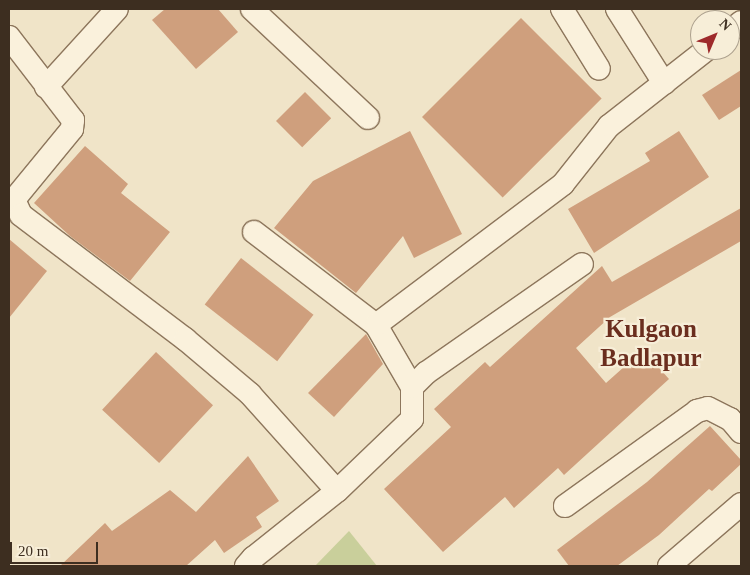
<!DOCTYPE html>
<style>
body{margin:0}
#map{position:relative;width:750px;height:575px;overflow:hidden;background:#f0e4c8;font-family:Georgia,serif}
div>[style]{position:absolute}
.green>*{inset:0;background:#c9cf9b}
.building>*{inset:0;background:#cf9f7d;transform-origin:0 0}
.roads{filter:drop-shadow(1px 0 #8d765c) drop-shadow(-1px 0 #8d765c) drop-shadow(0 1px #8d765c) drop-shadow(0 -1px #8d765c)}
.minor>*{height:22px;margin:-11px;padding:0 11px;transform-origin:11px;border-radius:11px;background:#faf1dc}
span{translate:-50% -50%;white-space:nowrap;text-align:center;line-height:1.15;-webkit-text-stroke:4.5px #f7eed8;paint-order:stroke}
.town-label{font-size:25px;color:#6b2e1e;font-weight:700}
.frame{position:absolute;inset:0;border:10px solid #3d2e20;pointer-events:none}
.north{position:absolute;left:690px;top:10px;width:50px;height:50px;box-sizing:border-box;background:#f7eed8;border:1px solid #ada18e;border-radius:50%;rotate:45deg;font-size:14px;font-weight:700;line-height:20px;text-align:center;color:#3d2e20}
.north::after{content:'';display:block;margin:auto;width:18px;height:22px;background:#9e2a2b;clip-path:polygon(50% 0,100% 100%,50% 72%,0 100%)}
.scale{position:absolute;left:10px;top:542px;width:88px;height:22px;box-sizing:border-box;border:2px solid #3d2e20;border-top:0;padding-left:6px;font-size:15px;line-height:18px;white-space:nowrap;color:#3d2e20;-webkit-text-stroke:4px #f7eed8;paint-order:stroke}
</style>
<div id="map">
<div class="green">
<div style="clip-path:polygon(349px 531px,377px 566px,315px 566px)"></div>
</div>
<div class="building">
<div style="clip-path:polygon(165px 9px,218px 9px,238px 32px,196px 69px,152px 20px)"></div>
<div style="left:521px;top:18px;width:114px;height:140px;rotate:45deg"></div>
<div style="clip-path:polygon(741px 70px,741px 106px,719px 120px,702px 95px)"></div>
<div style="left:305px;top:92px;width:37px;height:41px;rotate:45deg"></div>
<div style="clip-path:polygon(410px 131px,462px 234px,414px 258px,403px 236px,356px 293px,274px 228px,313px 181px)"></div>
<div style="clip-path:polygon(679px 131px,709px 177px,594px 253px,568px 209px,650px 161px,645px 153px)"></div>
<div style="clip-path:polygon(85px 146px,128px 184px,121px 193px,170px 232px,130px 281px,70px 236px,34px 203px)"></div>
<div style="clip-path:polygon(741px 208px,741px 241px,610px 317px,576px 348px,606px 383px,643px 350px,669px 379px,564px 475px,558px 468px,514px 508px,505px 497px,443px 552px,384px 489px,451px 427px,434px 409px,485px 362px,490px 367px,602px 266px,612px 282px)"></div>
<div style="clip-path:polygon(9px 239px,47px 271px,9px 318px)"></div>
<div style="left:241px;top:258px;width:92px;height:59px;rotate:38deg"></div>
<div style="clip-path:polygon(366px 334px,383px 364px,334px 417px,308px 393px)"></div>
<div style="left:156px;top:352px;width:78px;height:79px;rotate:43deg"></div>
<div style="clip-path:polygon(710px 426px,741px 460px,741px 464px,712px 491px,709px 489px,659px 535px,617px 566px,569px 566px,557px 550px,647px 482px)"></div>
<div style="clip-path:polygon(248px 456px,279px 501px,256px 517px,262px 527px,224px 553px,215px 540px,186px 566px,60px 566px,105px 523px,112px 531px,170px 490px,196px 512px)"></div>
</div>
<div class="roads">
<div class="minor">
<div style="left:252px;top:9px;width:159px;rotate:43.2deg"></div>
<div style="left:562px;top:9px;width:70px;rotate:58.3deg"></div>
<div style="left:617px;top:9px;width:88px;rotate:57.6deg"></div>
<div style="left:730px;top:31px;width:14px;rotate:-39deg"></div>
<div style="left:9px;top:37px;width:105px;rotate:52.4deg"></div>
<div style="left:73px;top:120px;width:9px;rotate:96deg"></div>
<div style="left:72px;top:129px;width:87px;rotate:129.4deg"></div>
<div style="left:17px;top:196px;width:6px;rotate:108deg"></div>
<div style="left:15px;top:202px;width:14px;rotate:65deg"></div>
<div style="left:21px;top:215px;width:206px;rotate:37.1deg"></div>
<div style="left:185px;top:339px;width:85px;rotate:40.2deg"></div>
<div style="left:250px;top:394px;width:130px;rotate:48.1deg"></div>
<div style="left:46px;top:87px;width:105px;rotate:-47.7deg"></div>
<div style="left:254px;top:232px;width:153px;rotate:37.3deg"></div>
<div style="left:376px;top:325px;width:72px;rotate:59.9deg"></div>
<div style="left:376px;top:325px;width:234px;rotate:-37deg"></div>
<div style="left:563px;top:184px;width:74px;rotate:-51.6deg"></div>
<div style="left:609px;top:126px;width:123px;rotate:-38.1deg"></div>
<div style="left:565px;top:506px;width:163px;rotate:-35.7deg"></div>
<div style="left:697px;top:411px;width:11px;rotate:-15deg"></div>
<div style="left:708px;top:408px;width:25px;rotate:27deg"></div>
<div style="left:730px;top:419px;width:17px;rotate:50deg"></div>
<div style="left:246px;top:566px;width:11px;rotate:-49deg"></div>
<div style="left:253px;top:558px;width:107px;rotate:-38.6deg"></div>
<div style="left:337px;top:491px;width:104px;rotate:-43.8deg"></div>
<div style="left:412px;top:419px;width:32px;rotate:-90deg"></div>
<div style="left:412px;top:387px;width:20px;rotate:-45deg"></div>
<div style="left:426px;top:373px;width:190px;rotate:-34.9deg"></div>
<div style="left:669px;top:566px;width:95px;rotate:-40.7deg"></div>
</div>
</div>
<div class="town-label">
<span style="left:651px;top:344px">Kulgaon<br>Badlapur</span>
</div>
<div class="frame"></div>
<div class="north">N</div>
<div class="scale">20 m</div>
</div>
